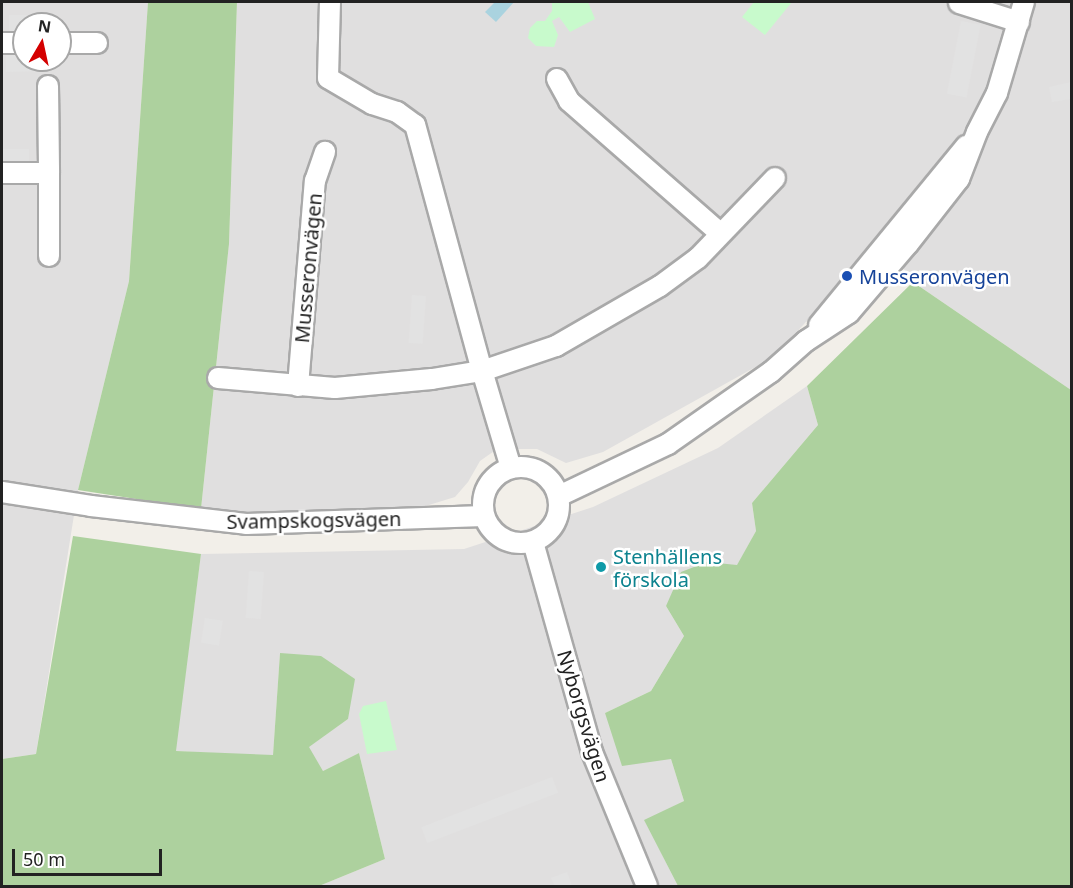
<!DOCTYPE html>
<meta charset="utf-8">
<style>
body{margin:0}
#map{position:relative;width:1073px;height:888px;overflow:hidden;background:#f2efe9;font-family:"Noto Sans",sans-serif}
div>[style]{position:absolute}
.residential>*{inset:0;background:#e0dfdf}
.forest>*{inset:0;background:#add19e}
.park>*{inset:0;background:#c8facc}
.parking>*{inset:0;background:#e2e2e2;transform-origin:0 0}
.water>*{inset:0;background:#aad3df}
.roads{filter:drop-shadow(2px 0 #a9a9a9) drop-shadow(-2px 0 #a9a9a9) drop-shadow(0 2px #a9a9a9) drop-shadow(0 -2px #a9a9a9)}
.minor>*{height:20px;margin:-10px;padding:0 10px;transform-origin:10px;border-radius:10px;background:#fff}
.minor>.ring{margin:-10px;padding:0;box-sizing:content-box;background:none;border:20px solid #fff;border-radius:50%}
.dots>*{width:16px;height:16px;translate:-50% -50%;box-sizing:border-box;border:3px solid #fff;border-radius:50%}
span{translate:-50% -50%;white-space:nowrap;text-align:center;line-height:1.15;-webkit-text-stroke:5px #fff;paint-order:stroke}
.street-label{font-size:20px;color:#222}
.transit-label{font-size:20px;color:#164399}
.left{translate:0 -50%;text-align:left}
.culture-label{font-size:20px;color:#0d838f}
.frame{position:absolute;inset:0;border:3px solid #222;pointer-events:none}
.north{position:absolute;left:12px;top:12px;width:60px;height:60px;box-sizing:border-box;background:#fff;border:2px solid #a7a7a7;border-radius:50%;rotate:9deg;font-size:16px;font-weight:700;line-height:24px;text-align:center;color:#222}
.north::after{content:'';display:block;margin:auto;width:21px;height:27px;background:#d40000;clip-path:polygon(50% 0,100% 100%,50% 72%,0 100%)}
.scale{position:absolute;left:12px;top:849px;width:150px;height:27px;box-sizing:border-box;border:3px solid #222;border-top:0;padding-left:8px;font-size:18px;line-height:21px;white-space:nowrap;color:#222;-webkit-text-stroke:4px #fff;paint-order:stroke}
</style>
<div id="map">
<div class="residential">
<div style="clip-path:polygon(evenodd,2px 2px,148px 2px,129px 281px,78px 490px,36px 754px,2px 759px,2px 2px,24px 24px,60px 24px,60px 60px,24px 60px,24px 24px)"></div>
<div style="clip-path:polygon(237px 2px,1071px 2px,1071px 390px,913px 282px,882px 238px,775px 356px,603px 452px,566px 463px,537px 449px,497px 449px,480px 461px,468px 482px,455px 497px,419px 508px,299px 516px,201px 509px,229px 244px)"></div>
<div style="clip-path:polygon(807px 386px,818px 425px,752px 503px,756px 531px,737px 566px,707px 562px,666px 606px,684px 636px,651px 691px,605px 713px,671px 759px,684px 801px,645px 821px,678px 886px,319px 886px,385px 859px,359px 753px,323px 771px,308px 747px,348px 719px,280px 653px,273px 756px,175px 751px,201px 554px,464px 549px,593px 507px,718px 448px)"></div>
</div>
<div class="forest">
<div style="clip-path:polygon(148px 2px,237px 2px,229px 244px,201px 509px,78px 490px,129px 281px)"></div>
<div style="clip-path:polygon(913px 282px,1071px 390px,1071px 886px,678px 886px,644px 820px,684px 801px,671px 759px,622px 766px,605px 713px,651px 691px,684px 636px,666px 606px,681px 572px,707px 562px,737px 565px,756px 531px,752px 503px,818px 425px,807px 386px)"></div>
<div style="clip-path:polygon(73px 536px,201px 554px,176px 751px,273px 755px,280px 653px,321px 656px,355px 679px,348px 719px,309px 747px,323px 771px,359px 753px,385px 859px,319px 886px,2px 886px,2px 759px,36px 754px)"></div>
</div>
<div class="park">
<div style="clip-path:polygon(552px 2px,588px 2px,595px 19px,570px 32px,559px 17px,552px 21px,558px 35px,554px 47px,536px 46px,528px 38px,530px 28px,537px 21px,545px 21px,552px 11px)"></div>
<div style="clip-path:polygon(754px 2px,792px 2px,765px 35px,742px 17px)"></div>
<div style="clip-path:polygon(386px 701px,397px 750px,367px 754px,359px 714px,363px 706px)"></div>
</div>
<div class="parking">
<div style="clip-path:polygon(9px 15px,43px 15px,43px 24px,24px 24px,24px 34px,9px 34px)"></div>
<div style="left:961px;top:21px;width:20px;height:74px;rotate:11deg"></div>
<div style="clip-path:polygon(6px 52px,24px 52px,24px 60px,51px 60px,51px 71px,6px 72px)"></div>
<div style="clip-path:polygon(1071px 82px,1071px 99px,1052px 102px,1049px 87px)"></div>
<div style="left:2px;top:149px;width:27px;height:14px"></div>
<div style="left:412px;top:295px;width:14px;height:48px;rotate:4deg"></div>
<div style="left:249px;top:571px;width:15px;height:47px;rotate:4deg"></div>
<div style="left:205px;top:618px;width:18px;height:25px;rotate:9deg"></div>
<div style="left:552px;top:777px;width:17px;height:140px;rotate:69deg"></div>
<div style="clip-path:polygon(567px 872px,572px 886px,555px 886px,551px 878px)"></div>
</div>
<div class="water">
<div style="clip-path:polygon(495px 2px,514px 2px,496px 22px,485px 12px)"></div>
</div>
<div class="roads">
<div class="minor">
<div style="left:959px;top:3px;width:63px;rotate:17.6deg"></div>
<div style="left:2px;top:43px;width:22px"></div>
<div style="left:60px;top:43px;width:37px"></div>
<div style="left:557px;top:79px;width:25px;rotate:61deg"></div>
<div style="left:569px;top:101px;width:201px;rotate:41.2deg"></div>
<div style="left:48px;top:86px;width:87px;rotate:89.3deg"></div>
<div style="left:2px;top:173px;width:47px"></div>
<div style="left:49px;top:173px;width:83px;rotate:90deg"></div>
<div style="left:819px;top:325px;width:232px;rotate:-50.6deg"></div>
<div style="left:218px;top:378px;width:117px;rotate:4.9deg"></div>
<div style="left:335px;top:388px;width:97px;rotate:-5.3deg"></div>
<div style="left:432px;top:379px;width:51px;rotate:-9.1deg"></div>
<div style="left:482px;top:371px;width:255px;rotate:-105.2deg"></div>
<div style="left:415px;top:125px;width:22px;rotate:-144deg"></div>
<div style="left:397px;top:112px;width:26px;rotate:-162deg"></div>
<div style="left:372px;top:104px;width:51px;rotate:-149.4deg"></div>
<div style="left:328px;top:78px;width:76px;rotate:-88.5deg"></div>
<div style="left:298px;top:386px;width:206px;rotate:-85.3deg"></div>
<div style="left:315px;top:181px;width:31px;rotate:-71deg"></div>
<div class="ring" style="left:483px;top:467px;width:56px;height:56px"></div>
<div style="left:511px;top:468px;width:101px;rotate:-106.6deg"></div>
<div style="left:482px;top:371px;width:78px;rotate:-18.7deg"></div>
<div style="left:556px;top:346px;width:120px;rotate:-30deg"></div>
<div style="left:660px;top:286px;width:47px;rotate:-36.4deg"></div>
<div style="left:698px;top:258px;width:111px;rotate:-46.1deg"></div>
<div style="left:2px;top:492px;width:90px;rotate:8.9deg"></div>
<div style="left:91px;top:506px;width:156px;rotate:6.6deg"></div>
<div style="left:246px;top:524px;width:238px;rotate:-1.9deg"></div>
<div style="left:559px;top:496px;width:121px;rotate:-25.5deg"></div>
<div style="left:668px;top:444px;width:126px;rotate:-35deg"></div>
<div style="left:771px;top:372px;width:47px;rotate:-41.5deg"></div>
<div style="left:806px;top:341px;width:51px;rotate:-33.1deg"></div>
<div style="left:849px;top:313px;width:91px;rotate:-49.5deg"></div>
<div style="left:908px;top:244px;width:83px;rotate:-51.9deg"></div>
<div style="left:959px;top:179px;width:50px;rotate:-69deg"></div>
<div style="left:977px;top:132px;width:44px;rotate:-62.9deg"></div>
<div style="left:997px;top:93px;width:95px;rotate:-73.5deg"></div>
<div style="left:533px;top:542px;width:218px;rotate:74.3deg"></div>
<div style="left:592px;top:752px;width:145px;rotate:67.7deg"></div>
</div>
</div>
<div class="dots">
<div style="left:847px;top:276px;background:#1a4fb4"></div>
<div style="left:601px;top:567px;background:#0f9aa8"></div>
</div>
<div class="street-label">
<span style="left:308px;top:268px;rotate:-85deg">Musseronvägen</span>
<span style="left:314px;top:520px;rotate:-1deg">Svampskogsvägen</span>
<span style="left:584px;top:716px;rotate:73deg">Nyborgsvägen</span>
</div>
<div class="transit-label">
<span class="left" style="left:859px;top:276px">Musseronvägen</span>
</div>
<div class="culture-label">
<span class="left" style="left:613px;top:568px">Stenhällens<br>förskola</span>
</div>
<div class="frame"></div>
<div class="north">N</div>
<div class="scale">50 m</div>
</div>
